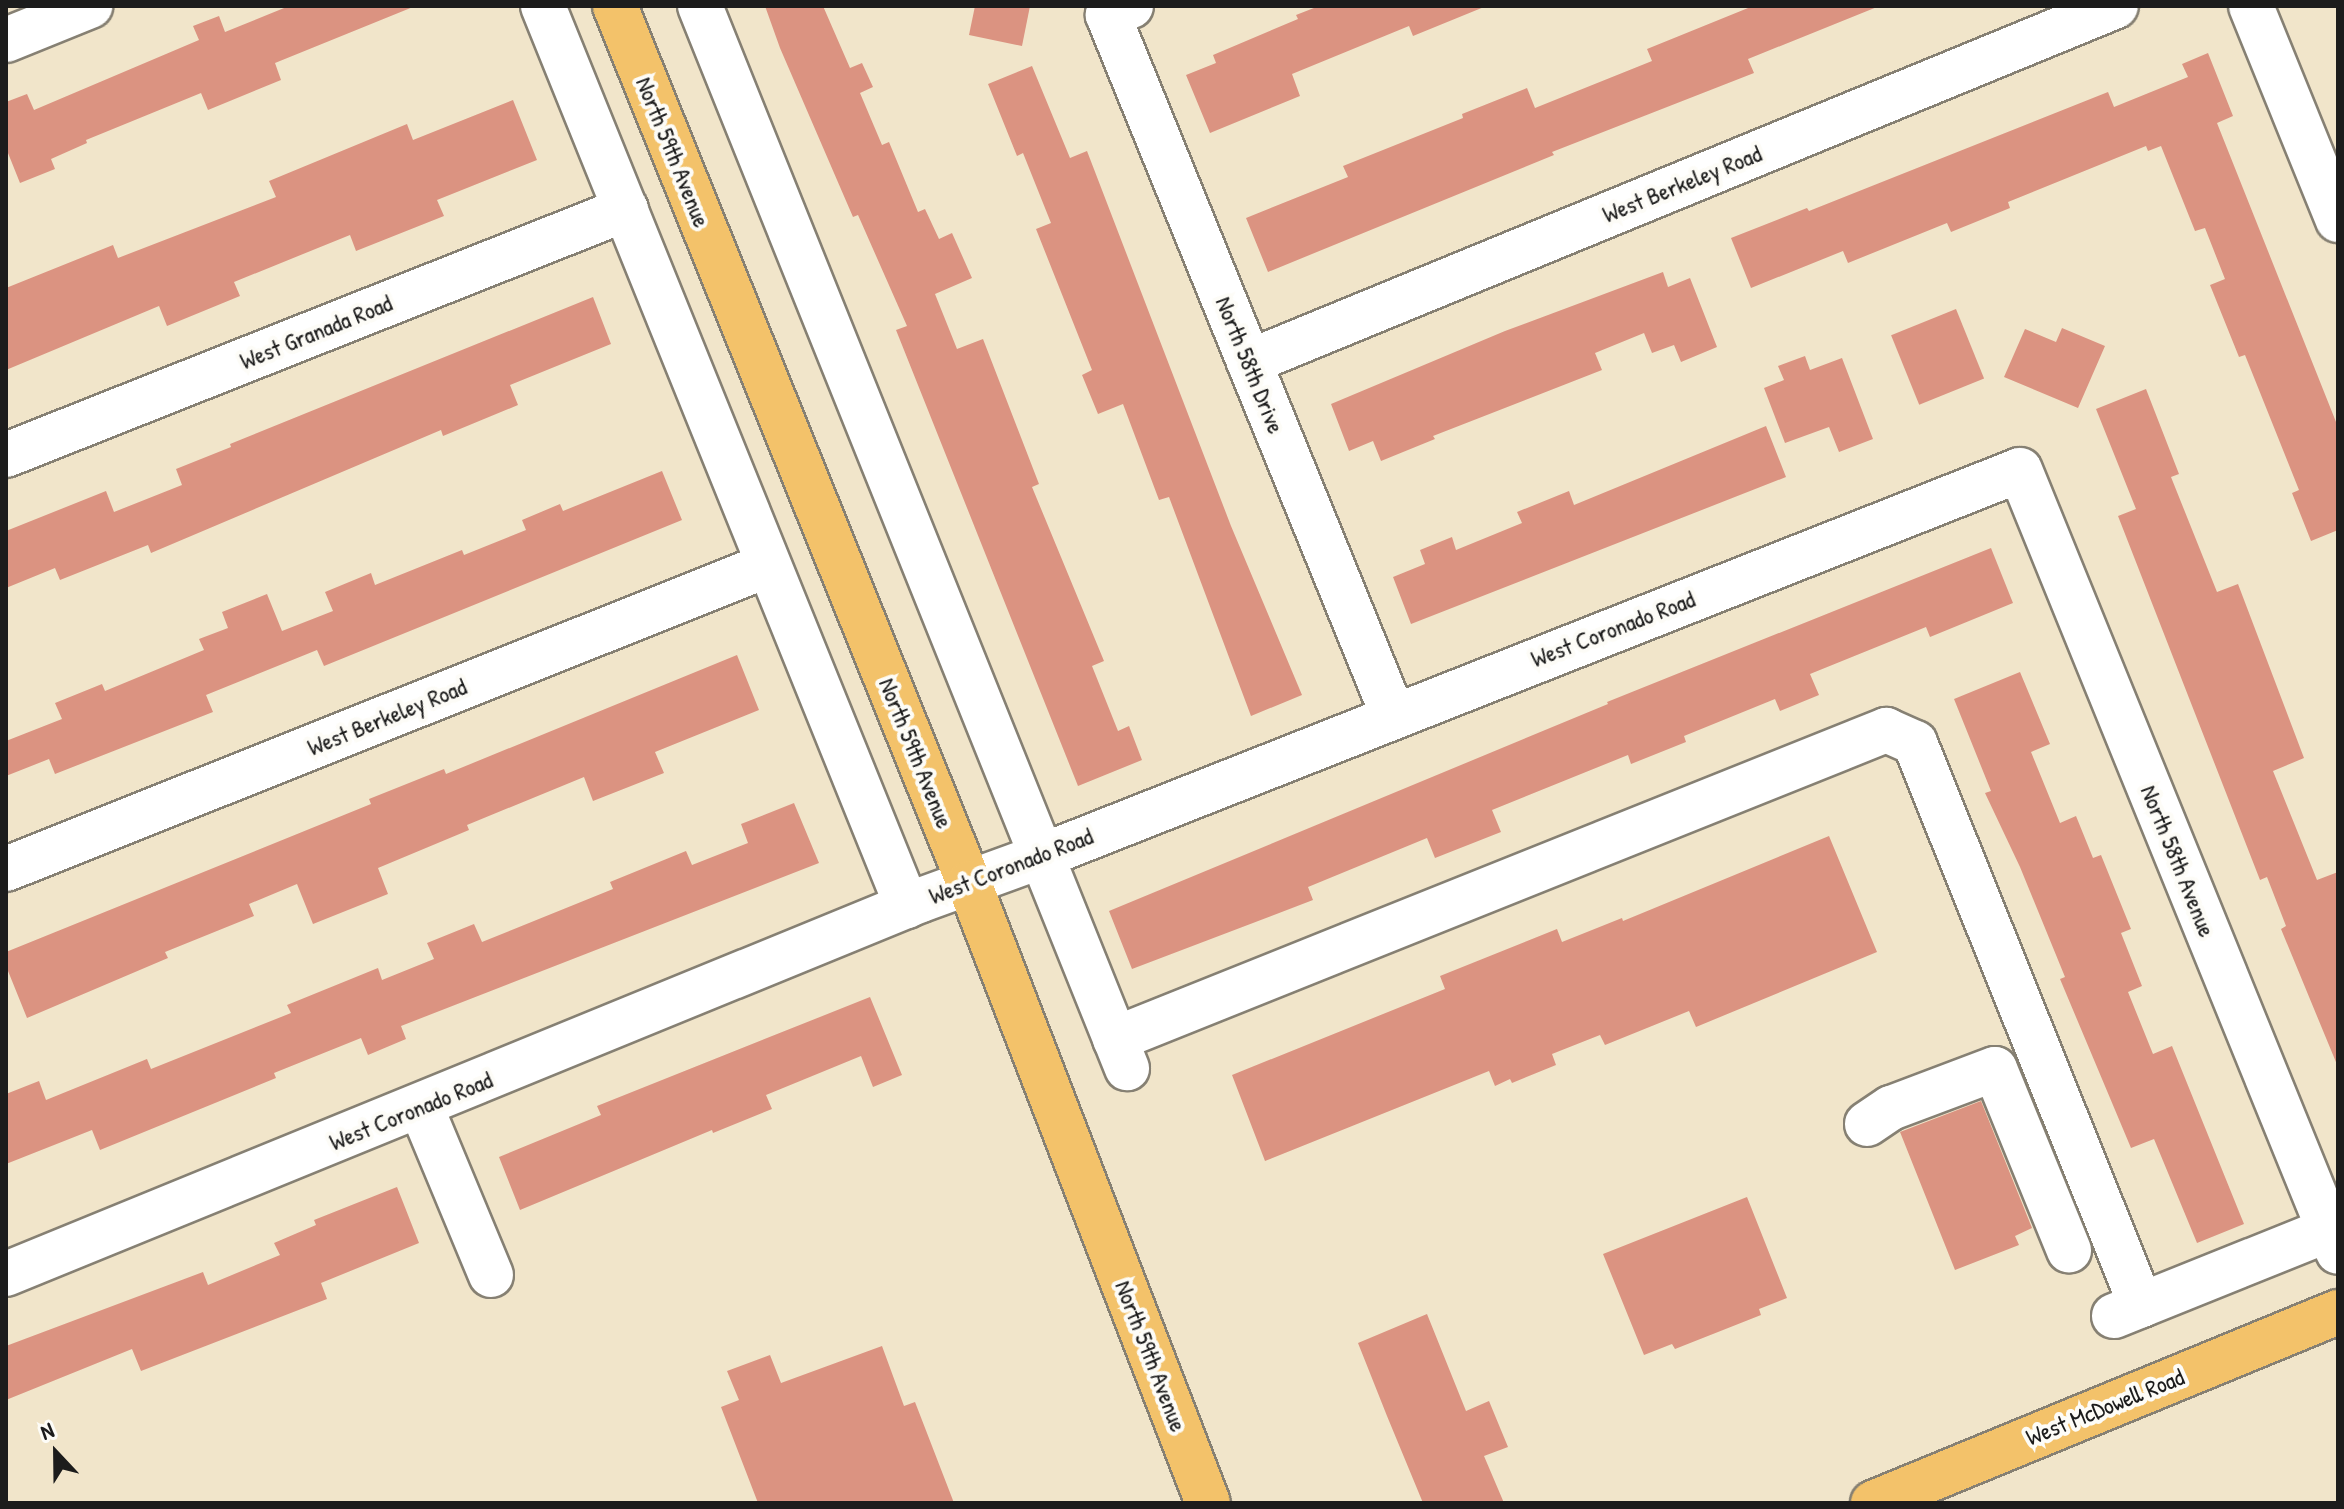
<!DOCTYPE html>
<style>
body{margin:0}
#map{position:relative;width:2344px;height:1509px;overflow:hidden;background:#f1e5ca;font-family:"Patrick Hand",sans-serif}
div>[style]{position:absolute}
.building>*{inset:0;background:#db9381;transform-origin:0 0}
.roads{filter:drop-shadow(2px 0 #868073) drop-shadow(-2px 0 #868073) drop-shadow(0 2px #868073) drop-shadow(0 -2px #868073)}
.minor>*{height:44px;margin:-22px;padding:0 22px;transform-origin:22px;border-radius:22px;background:#fff}
.major>*{height:44px;margin:-22px;padding:0 22px;transform-origin:22px;border-radius:22px;background:#f3c26a}
span{translate:-50% -50%;white-space:nowrap;text-align:center;line-height:1.15;-webkit-text-stroke:8px #fdfcf7;paint-order:stroke}
.street-label{font-size:24px;color:#1c1c1c}
.frame{position:absolute;inset:0;border:8px solid #1c1c1c;pointer-events:none}
.north{position:absolute;left:16px;top:1413px;width:80px;height:80px;-webkit-text-stroke:6px #fdfcf7;paint-order:stroke;rotate:338deg;font-size:22px;font-weight:700;line-height:32px;text-align:center;color:#1c1c1c}
.north::after{content:'';display:block;margin:auto;width:28px;height:36px;background:#1c1c1c;clip-path:polygon(50% 0,100% 100%,50% 72%,0 100%)}
</style>
<div id="map">
<div class="building">
<div style="clip-path:polygon(289px 6px,413px 7px,275px 63px,281px 80px,208px 110px,201px 93px,86px 140px,87px 143px,51px 159px,55px 169px,20px 183px,6px 148px,6px 102px,27px 94px,34px 110px,199px 40px,193px 26px,219px 16px,225px 32px)"></div>
<div style="clip-path:polygon(765px 6px,823px 6px,850px 68px,862px 63px,873px 87px,860px 93px,882px 145px,889px 142px,918px 212px,925px 209px,939px 239px,952px 233px,972px 278px,935px 294px,957px 349px,983px 339px,1039px 484px,1032px 487px,1104px 661px,1092px 666px,1118px 731px,1129px 726px,1142px 760px,1078px 786px,896px 330px,907px 326px,858px 215px,853px 217px,780px 48px)"></div>
<div style="clip-path:polygon(975px 6px,1030px 6px,1022px 46px,969px 35px)"></div>
<div style="clip-path:polygon(1319px 6px,1484px 7px,1413px 36px,1409px 26px,1292px 74px,1300px 96px,1210px 133px,1186px 75px,1216px 63px,1213px 55px,1298px 19px,1296px 15px)"></div>
<div style="clip-path:polygon(1753px 6px,1877px 7px,1748px 59px,1754px 73px,1552px 152px,1554px 155px,1268px 272px,1246px 218px,1348px 177px,1343px 166px,1463px 118px,1462px 114px,1527px 88px,1535px 108px,1652px 61px,1647px 49px)"></div>
<div style="clip-path:polygon(2208px 53px,2233px 116px,2217px 123px,2338px 427px,2338px 530px,2311px 541px,2292px 493px,2299px 490px,2245px 355px,2239px 357px,2210px 285px,2225px 279px,2205px 228px,2195px 231px,2161px 146px,2148px 151px,2146px 146px,2008px 202px,2010px 208px,1951px 232px,1947px 223px,1848px 263px,1843px 251px,1751px 288px,1731px 238px,1807px 208px,1809px 211px,2108px 92px,2114px 107px,2188px 77px,2182px 64px)"></div>
<div style="clip-path:polygon(1032px 66px,1070px 158px,1087px 151px,1231px 526px,1302px 695px,1251px 716px,1169px 497px,1159px 500px,1123px 404px,1098px 414px,1082px 375px,1092px 370px,1036px 229px,1051px 223px,1023px 153px,1017px 156px,988px 84px)"></div>
<div style="clip-path:polygon(513px 100px,537px 160px,437px 200px,444px 216px,356px 251px,350px 235px,234px 282px,240px 296px,167px 326px,159px 306px,6px 370px,6px 288px,113px 245px,118px 258px,276px 197px,269px 181px,407px 124px,413px 140px)"></div>
<div style="clip-path:polygon(1663px 272px,1668px 287px,1690px 278px,1717px 347px,1681px 362px,1674px 345px,1652px 353px,1644px 333px,1595px 353px,1602px 370px,1433px 436px,1435px 439px,1381px 461px,1373px 441px,1349px 451px,1331px 404px,1505px 331px)"></div>
<div style="clip-path:polygon(593px 297px,611px 344px,510px 385px,518px 405px,443px 436px,441px 430px,151px 553px,148px 545px,60px 580px,55px 568px,6px 588px,6px 531px,106px 491px,114px 512px,182px 485px,176px 469px,231px 447px,230px 444px)"></div>
<div style="left:1956px;top:309px;width:75px;height:70px;rotate:68deg"></div>
<div style="clip-path:polygon(2062px 328px,2105px 346px,2078px 408px,2004px 377px,2025px 329px,2056px 342px)"></div>
<div style="clip-path:polygon(1805px 356px,1810px 370px,1842px 358px,1873px 439px,1839px 452px,1829px 427px,1785px 443px,1764px 388px,1784px 380px,1778px 366px)"></div>
<div style="clip-path:polygon(2146px 389px,2179px 474px,2171px 477px,2217px 592px,2238px 584px,2304px 758px,2273px 771px,2317px 880px,2338px 872px,2338px 1067px,2281px 929px,2286px 926px,2267px 877px,2260px 880px,2118px 516px,2136px 509px,2096px 409px)"></div>
<div style="clip-path:polygon(1766px 426px,1786px 477px,1411px 624px,1393px 577px,1425px 564px,1420px 550px,1452px 537px,1456px 550px,1522px 523px,1517px 512px,1569px 491px,1574px 505px)"></div>
<div style="clip-path:polygon(662px 471px,682px 520px,324px 666px,317px 650px,206px 695px,213px 712px,55px 774px,49px 759px,6px 776px,6px 741px,62px 719px,55px 703px,102px 684px,105px 691px,204px 650px,199px 639px,228px 628px,222px 612px,267px 594px,282px 631px,333px 611px,325px 592px,371px 573px,375px 585px,462px 550px,464px 555px,526px 530px,522px 520px,560px 504px,563px 511px)"></div>
<div style="clip-path:polygon(1991px 548px,2013px 603px,1930px 637px,1926px 627px,1810px 674px,1819px 695px,1780px 711px,1775px 699px,1684px 736px,1686px 742px,1631px 764px,1628px 755px,1492px 810px,1501px 832px,1435px 858px,1427px 838px,1308px 887px,1313px 900px,1132px 969px,1109px 911px,1608px 704px,1607px 702px)"></div>
<div style="clip-path:polygon(737px 655px,759px 710px,655px 752px,664px 773px,593px 801px,584px 777px,467px 825px,469px 830px,378px 868px,388px 894px,313px 924px,297px 884px,249px 904px,254px 916px,165px 952px,168px 958px,27px 1018px,6px 966px,6px 952px,371px 804px,369px 799px,444px 769px,446px 774px)"></div>
<div style="clip-path:polygon(2020px 672px,2050px 744px,2031px 752px,2060px 823px,2076px 816px,2093px 858px,2101px 855px,2131px 929px,2121px 933px,2142px 986px,2128px 992px,2153px 1054px,2172px 1046px,2244px 1224px,2197px 1243px,2154px 1139px,2131px 1148px,2060px 979px,2065px 977px,2020px 867px,1985px 793px,1991px 791px,1954px 699px)"></div>
<div style="clip-path:polygon(794px 803px,819px 863px,401px 1026px,406px 1039px,368px 1055px,361px 1038px,274px 1073px,276px 1078px,100px 1150px,92px 1130px,6px 1164px,6px 1094px,39px 1081px,46px 1100px,147px 1059px,151px 1069px,291px 1013px,287px 1005px,378px 968px,382px 980px,434px 959px,427px 943px,474px 924px,482px 942px,613px 889px,610px 882px,686px 851px,692px 865px,748px 843px,741px 824px)"></div>
<div style="clip-path:polygon(1829px 836px,1877px 952px,1696px 1027px,1689px 1011px,1605px 1045px,1600px 1035px,1552px 1054px,1556px 1065px,1512px 1083px,1510px 1079px,1495px 1086px,1489px 1071px,1265px 1161px,1232px 1075px,1445px 989px,1440px 976px,1557px 929px,1562px 942px,1622px 918px,1623px 921px)"></div>
<div style="clip-path:polygon(870px 997px,902px 1075px,873px 1087px,861px 1056px,766px 1095px,772px 1109px,713px 1133px,712px 1130px,520px 1210px,499px 1157px,601px 1115px,597px 1106px)"></div>
<div style="clip-path:polygon(1981px 1101px,2032px 1228px,2015px 1236px,2019px 1245px,1955px 1270px,1900px 1132px)"></div>
<div style="clip-path:polygon(397px 1187px,419px 1243px,321px 1283px,327px 1299px,141px 1371px,132px 1349px,6px 1400px,6px 1346px,203px 1272px,208px 1285px,280px 1255px,274px 1243px,316px 1225px,314px 1220px)"></div>
<div style="clip-path:polygon(1747px 1197px,1787px 1298px,1759px 1309px,1761px 1315px,1675px 1349px,1672px 1344px,1644px 1355px,1603px 1254px)"></div>
<div style="clip-path:polygon(1427px 1314px,1466px 1411px,1489px 1401px,1508px 1447px,1484px 1456px,1504px 1503px,1423px 1503px,1387px 1416px,1358px 1343px)"></div>
<div style="clip-path:polygon(882px 1346px,904px 1406px,915px 1402px,954px 1503px,758px 1503px,721px 1407px,739px 1400px,727px 1371px,770px 1355px,781px 1383px)"></div>
</div>
<div class="roads">
<div class="minor">
<div style="left:543px;top:6px;width:971px;rotate:67.98deg"></div>
<div style="left:700px;top:6px;width:1145px;rotate:68.1deg"></div>
<div style="left:1131px;top:6px;width:25px;rotate:159deg"></div>
<div style="left:1108px;top:15px;width:756px;rotate:67.85deg"></div>
<div style="left:2251px;top:6px;width:231px;rotate:67.9deg"></div>
<div style="left:6px;top:40px;width:91px;rotate:-22deg"></div>
<div style="left:1249px;top:362px;width:937px;rotate:-22.32deg"></div>
<div style="left:6px;top:455px;width:667px;rotate:-21.64deg"></div>
<div style="left:6px;top:869px;width:820px;rotate:-21.75deg"></div>
<div style="left:1115px;top:1039px;width:831px;rotate:-21.84deg"></div>
<div style="left:1886px;top:730px;width:32px;rotate:24deg"></div>
<div style="left:1915px;top:743px;width:606px;rotate:68.09deg"></div>
<div style="left:421px;top:1107px;width:182px;rotate:67.4deg"></div>
<div style="left:1867px;top:1124px;width:29px;rotate:-34deg"></div>
<div style="left:1891px;top:1108px;width:111px;rotate:-20.6deg"></div>
<div style="left:1995px;top:1069px;width:196px;rotate:67.8deg"></div>
<div style="left:6px;top:1274px;width:988px;rotate:-22.23deg"></div>
<div style="left:921px;top:900px;width:129px;rotate:-20deg"></div>
<div style="left:1042px;top:856px;width:1051px;rotate:-21.54deg"></div>
<div style="left:2020px;top:470px;width:844px;rotate:67.87deg"></div>
<div style="left:2114px;top:1316px;width:241px;rotate:-21.9deg"></div>
</div>
<div class="major">
<div style="left:615px;top:6px;width:946px;rotate:68.02deg"></div>
<div style="left:969px;top:883px;width:664px;rotate:68.92deg"></div>
<div style="left:1873px;top:1503px;width:503px;rotate:-22.33deg"></div>
</div>
</div>
<div class="street-label">
<span style="left:673px;top:152px;rotate:68deg">North 59th Avenue</span>
<span style="left:1682px;top:184px;rotate:-22deg">West Berkeley Road</span>
<span style="left:316px;top:332px;rotate:-22deg">West Granada Road</span>
<span style="left:1250px;top:365px;rotate:68deg">North 58th Drive</span>
<span style="left:1613px;top:629px;rotate:-21deg">West Coronado Road</span>
<span style="left:387px;top:717px;rotate:-22deg">West Berkeley Road</span>
<span style="left:916px;top:753px;rotate:68deg">North 59th Avenue</span>
<span style="left:2178px;top:861px;rotate:68deg">North 58th Avenue</span>
<span style="left:1011px;top:866px;rotate:-21deg">West Coronado Road</span>
<span style="left:411px;top:1111px;rotate:-22deg">West Coronado Road</span>
<span style="left:1151px;top:1356px;rotate:69deg">North 59th Avenue</span>
<span style="left:2105px;top:1407px;rotate:-22deg">West McDowell Road</span>
</div>
<div class="frame"></div>
<div class="north">N</div>
</div>
